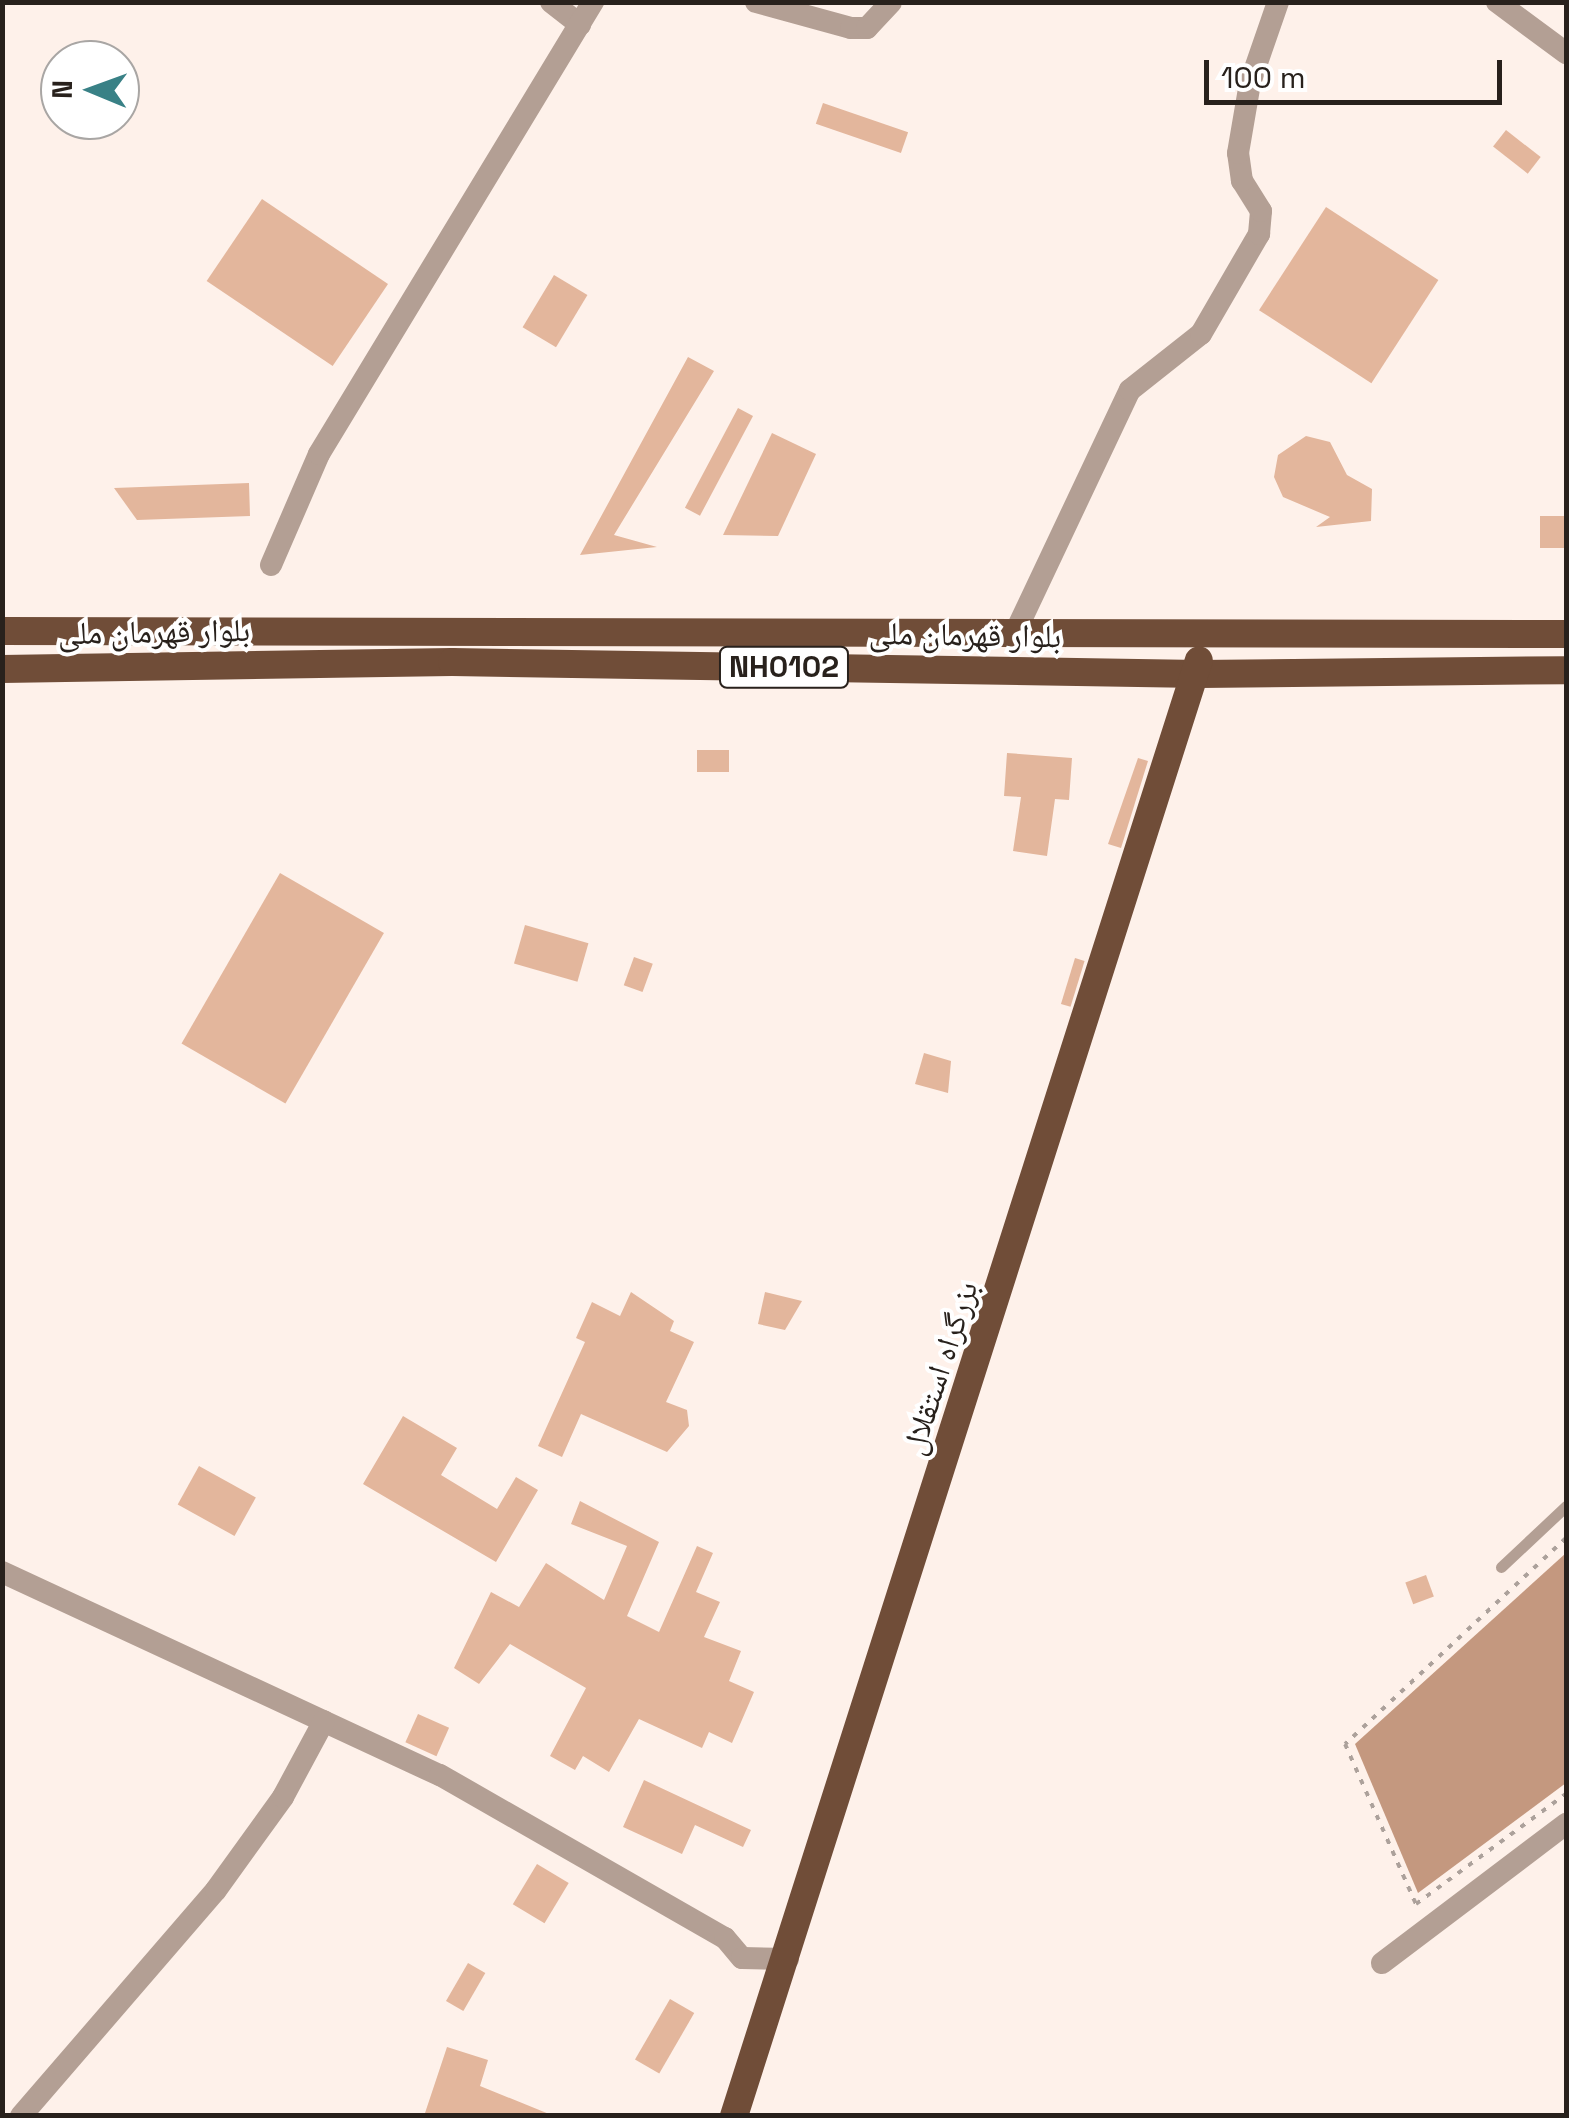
<!DOCTYPE html>
<meta charset="utf-8">
<style>
body{margin:0}
#map{position:relative;width:1569px;height:2118px;overflow:hidden;background:#fef1ea;font-family:"Space Grotesk","Noto Naskh Arabic",sans-serif}
div>[style]{position:absolute}
.water>*{inset:0;background:#c4987f}
.building>*{inset:0;background:#e3b69c;transform-origin:0 0}
.path>*{height:4px;margin-top:-2px;transform-origin:0;background:repeating-linear-gradient(90deg,#aca19b 0 5px,transparent 0 13px)}
.service>*{height:11px;margin:-5.5px;padding:0 5.5px;transform-origin:5.5px;border-radius:5.5px;background:#b39f94}
.minor>*{height:22px;margin:-11px;padding:0 11px;transform-origin:11px;border-radius:11px;background:#b39f94}
.trunk>*{height:28px;margin:-14px;padding:0 14px;transform-origin:14px;border-radius:14px;background:#704d38}
span{translate:-50% -50%;white-space:nowrap;text-align:center;line-height:1.15;-webkit-text-stroke:8px #fff;paint-order:stroke}
.shield-label span{padding:2px 8px;background:#fff;border:2px solid;border-radius:8px;-webkit-text-stroke-width:0}
.shield-label{font-size:30px;color:#28211c;font-weight:700}
.street-label{font-size:32px;color:#28211c}
.frame{position:absolute;inset:0;border:5px solid #28211c;pointer-events:none}
.north{position:absolute;left:40px;top:40px;width:100px;height:100px;box-sizing:border-box;background:#fff;border:2px solid #a9a6a4;border-radius:50%;rotate:271deg;font-size:28px;font-weight:700;line-height:40px;text-align:center;color:#28211c}
.north::after{content:'';display:block;margin:auto;width:35px;height:45px;background:#398186;clip-path:polygon(50% 0,100% 100%,50% 72%,0 100%)}
.scale{position:absolute;left:1204px;top:60px;width:298px;height:45px;box-sizing:border-box;border:5px solid #28211c;border-top:0;padding-left:12px;font-size:30px;line-height:35px;white-space:nowrap;color:#28211c;-webkit-text-stroke:8px #fff;paint-order:stroke}
</style>
<div id="map">
<div class="water">
<div style="clip-path:polygon(1566px 1553px,1566px 1783px,1418px 1893px,1355px 1744px)"></div>
</div>
<div class="building">
<div style="left:823px;top:103px;width:90px;height:22px;rotate:19deg"></div>
<div style="left:1506px;top:130px;width:44px;height:21px;rotate:38deg"></div>
<div style="left:262px;top:199px;width:152px;height:99px;rotate:34deg"></div>
<div style="left:1326px;top:207px;width:134px;height:123px;rotate:33deg"></div>
<div style="left:554px;top:275px;width:39px;height:61px;rotate:31deg"></div>
<div style="clip-path:polygon(688px 357px,714px 371px,614px 535px,657px 547px,580px 555px)"></div>
<div style="left:738px;top:408px;width:17px;height:113px;rotate:28deg"></div>
<div style="clip-path:polygon(772px 433px,816px 454px,778px 536px,723px 535px)"></div>
<div style="clip-path:polygon(1306px 436px,1330px 442px,1347px 475px,1372px 489px,1371px 521px,1316px 527px,1330px 517px,1283px 497px,1274px 477px,1278px 455px)"></div>
<div style="clip-path:polygon(249px 483px,250px 516px,137px 520px,114px 488px)"></div>
<div style="left:1540px;top:516px;width:26px;height:32px"></div>
<div style="left:697px;top:750px;width:32px;height:22px"></div>
<div style="clip-path:polygon(1007px 753px,1072px 758px,1069px 800px,1055px 799px,1047px 856px,1013px 851px,1021px 797px,1004px 796px)"></div>
<div style="clip-path:polygon(1138px 758px,1148px 761px,1121px 848px,1108px 844px)"></div>
<div style="left:280px;top:873px;width:120px;height:197px;rotate:30deg"></div>
<div style="left:525px;top:925px;width:66px;height:40px;rotate:16deg"></div>
<div style="left:634px;top:957px;width:20px;height:30px;rotate:20deg"></div>
<div style="left:1075px;top:958px;width:10px;height:48px;rotate:17deg"></div>
<div style="clip-path:polygon(924px 1053px,951px 1061px,948px 1093px,915px 1084px)"></div>
<div style="clip-path:polygon(631px 1292px,674px 1321px,670px 1331px,694px 1342px,666px 1402px,687px 1410px,689px 1426px,667px 1452px,581px 1414px,562px 1457px,538px 1446px,585px 1342px,576px 1338px,592px 1302px,620px 1316px)"></div>
<div style="clip-path:polygon(765px 1292px,802px 1301px,785px 1330px,758px 1324px)"></div>
<div style="clip-path:polygon(403px 1416px,457px 1448px,441px 1475px,497px 1509px,516px 1477px,538px 1490px,496px 1562px,363px 1484px)"></div>
<div style="left:199px;top:1466px;width:65px;height:44px;rotate:29deg"></div>
<div style="clip-path:polygon(580px 1501px,659px 1542px,627px 1616px,659px 1632px,697px 1546px,713px 1553px,696px 1592px,720px 1602px,704px 1637px,741px 1651px,729px 1681px,754px 1692px,732px 1743px,709px 1732px,702px 1748px,639px 1719px,609px 1772px,583px 1756px,575px 1770px,550px 1756px,586px 1688px,510px 1644px,479px 1684px,454px 1668px,491px 1592px,519px 1607px,546px 1563px,604px 1600px,627px 1546px,571px 1524px)"></div>
<div style="left:1426px;top:1575px;width:23px;height:22px;rotate:70deg"></div>
<div style="left:418px;top:1714px;width:34px;height:31px;rotate:24deg"></div>
<div style="clip-path:polygon(644px 1780px,751px 1830px,743px 1847px,695px 1825px,682px 1854px,623px 1827px)"></div>
<div style="left:537px;top:1864px;width:37px;height:47px;rotate:31deg"></div>
<div style="left:468px;top:1963px;width:20px;height:44px;rotate:30deg"></div>
<div style="left:670px;top:1999px;width:28px;height:70px;rotate:30deg"></div>
<div style="clip-path:polygon(447px 2047px,488px 2060px,480px 2086px,554px 2116px,424px 2116px)"></div>
</div>
<div class="path">
<div style="left:1566px;top:1538px;width:302px;rotate:137deg"></div>
<div style="left:1345px;top:1744px;width:175px;rotate:66.1deg"></div>
<div style="left:1416px;top:1904px;width:186px;rotate:-36.3deg"></div>
</div>
<div class="service">
<div style="left:1501px;top:1567px;width:89px;rotate:-43.2deg"></div>
</div>
<div class="minor">
<div style="left:551px;top:2px;width:37px;rotate:38deg"></div>
<div style="left:756px;top:2px;width:98px;rotate:15.3deg"></div>
<div style="left:851px;top:28px;width:16px"></div>
<div style="left:867px;top:28px;width:35px;rotate:-47deg"></div>
<div style="left:1497px;top:2px;width:86px;rotate:36.5deg"></div>
<div style="left:271px;top:565px;width:121px;rotate:-66.6deg"></div>
<div style="left:319px;top:454px;width:529px;rotate:-58.78deg"></div>
<div style="left:1013px;top:637px;width:273px;rotate:-64.7deg"></div>
<div style="left:1130px;top:390px;width:90px;rotate:-38.3deg"></div>
<div style="left:1201px;top:334px;width:116px;rotate:-59.9deg"></div>
<div style="left:1259px;top:234px;width:23px;rotate:-85deg"></div>
<div style="left:1261px;top:211px;width:36px;rotate:-122deg"></div>
<div style="left:1242px;top:181px;width:28px;rotate:-98deg"></div>
<div style="left:1238px;top:153px;width:71px;rotate:-80.3deg"></div>
<div style="left:1250px;top:83px;width:86px;rotate:-70.9deg"></div>
<div style="left:2px;top:1572px;width:483px;rotate:24.9deg"></div>
<div style="left:440px;top:1775px;width:328px;rotate:29.8deg"></div>
<div style="left:725px;top:1938px;width:26px;rotate:50deg"></div>
<div style="left:742px;top:1958px;width:46px;rotate:1.2deg"></div>
<div style="left:1382px;top:1963px;width:231px;rotate:-37.1deg"></div>
<div style="left:21px;top:2116px;width:298px;rotate:-49.2deg"></div>
<div style="left:216px;top:1890px;width:115px;rotate:-54.2deg"></div>
<div style="left:283px;top:1797px;width:86px;rotate:-61.7deg"></div>
</div>
<div class="trunk">
<div style="left:2px;top:631px;width:1564px;rotate:0.11deg"></div>
<div style="left:2px;top:669px;width:450px;rotate:-0.9deg"></div>
<div style="left:452px;top:662px;width:747px;rotate:0.92deg"></div>
<div style="left:1199px;top:674px;width:367px;rotate:-0.6deg"></div>
<div style="left:734px;top:2116px;width:1528px;rotate:-72.29deg"></div>
</div>
<div class="shield-label">
<span style="left:784px;top:667px">NH0102</span>
</div>
<div class="street-label">
<span style="left:154px;top:632px;rotate:-1deg">بلوار قهرمان ملی</span>
<span style="left:965px;top:635px;rotate:1deg">بلوار قهرمان ملی</span>
<span style="left:940px;top:1368px;rotate:-72deg">بزرگراه استقلال</span>
</div>
<div class="frame"></div>
<div class="north">N</div>
<div class="scale">100 m</div>
</div>
